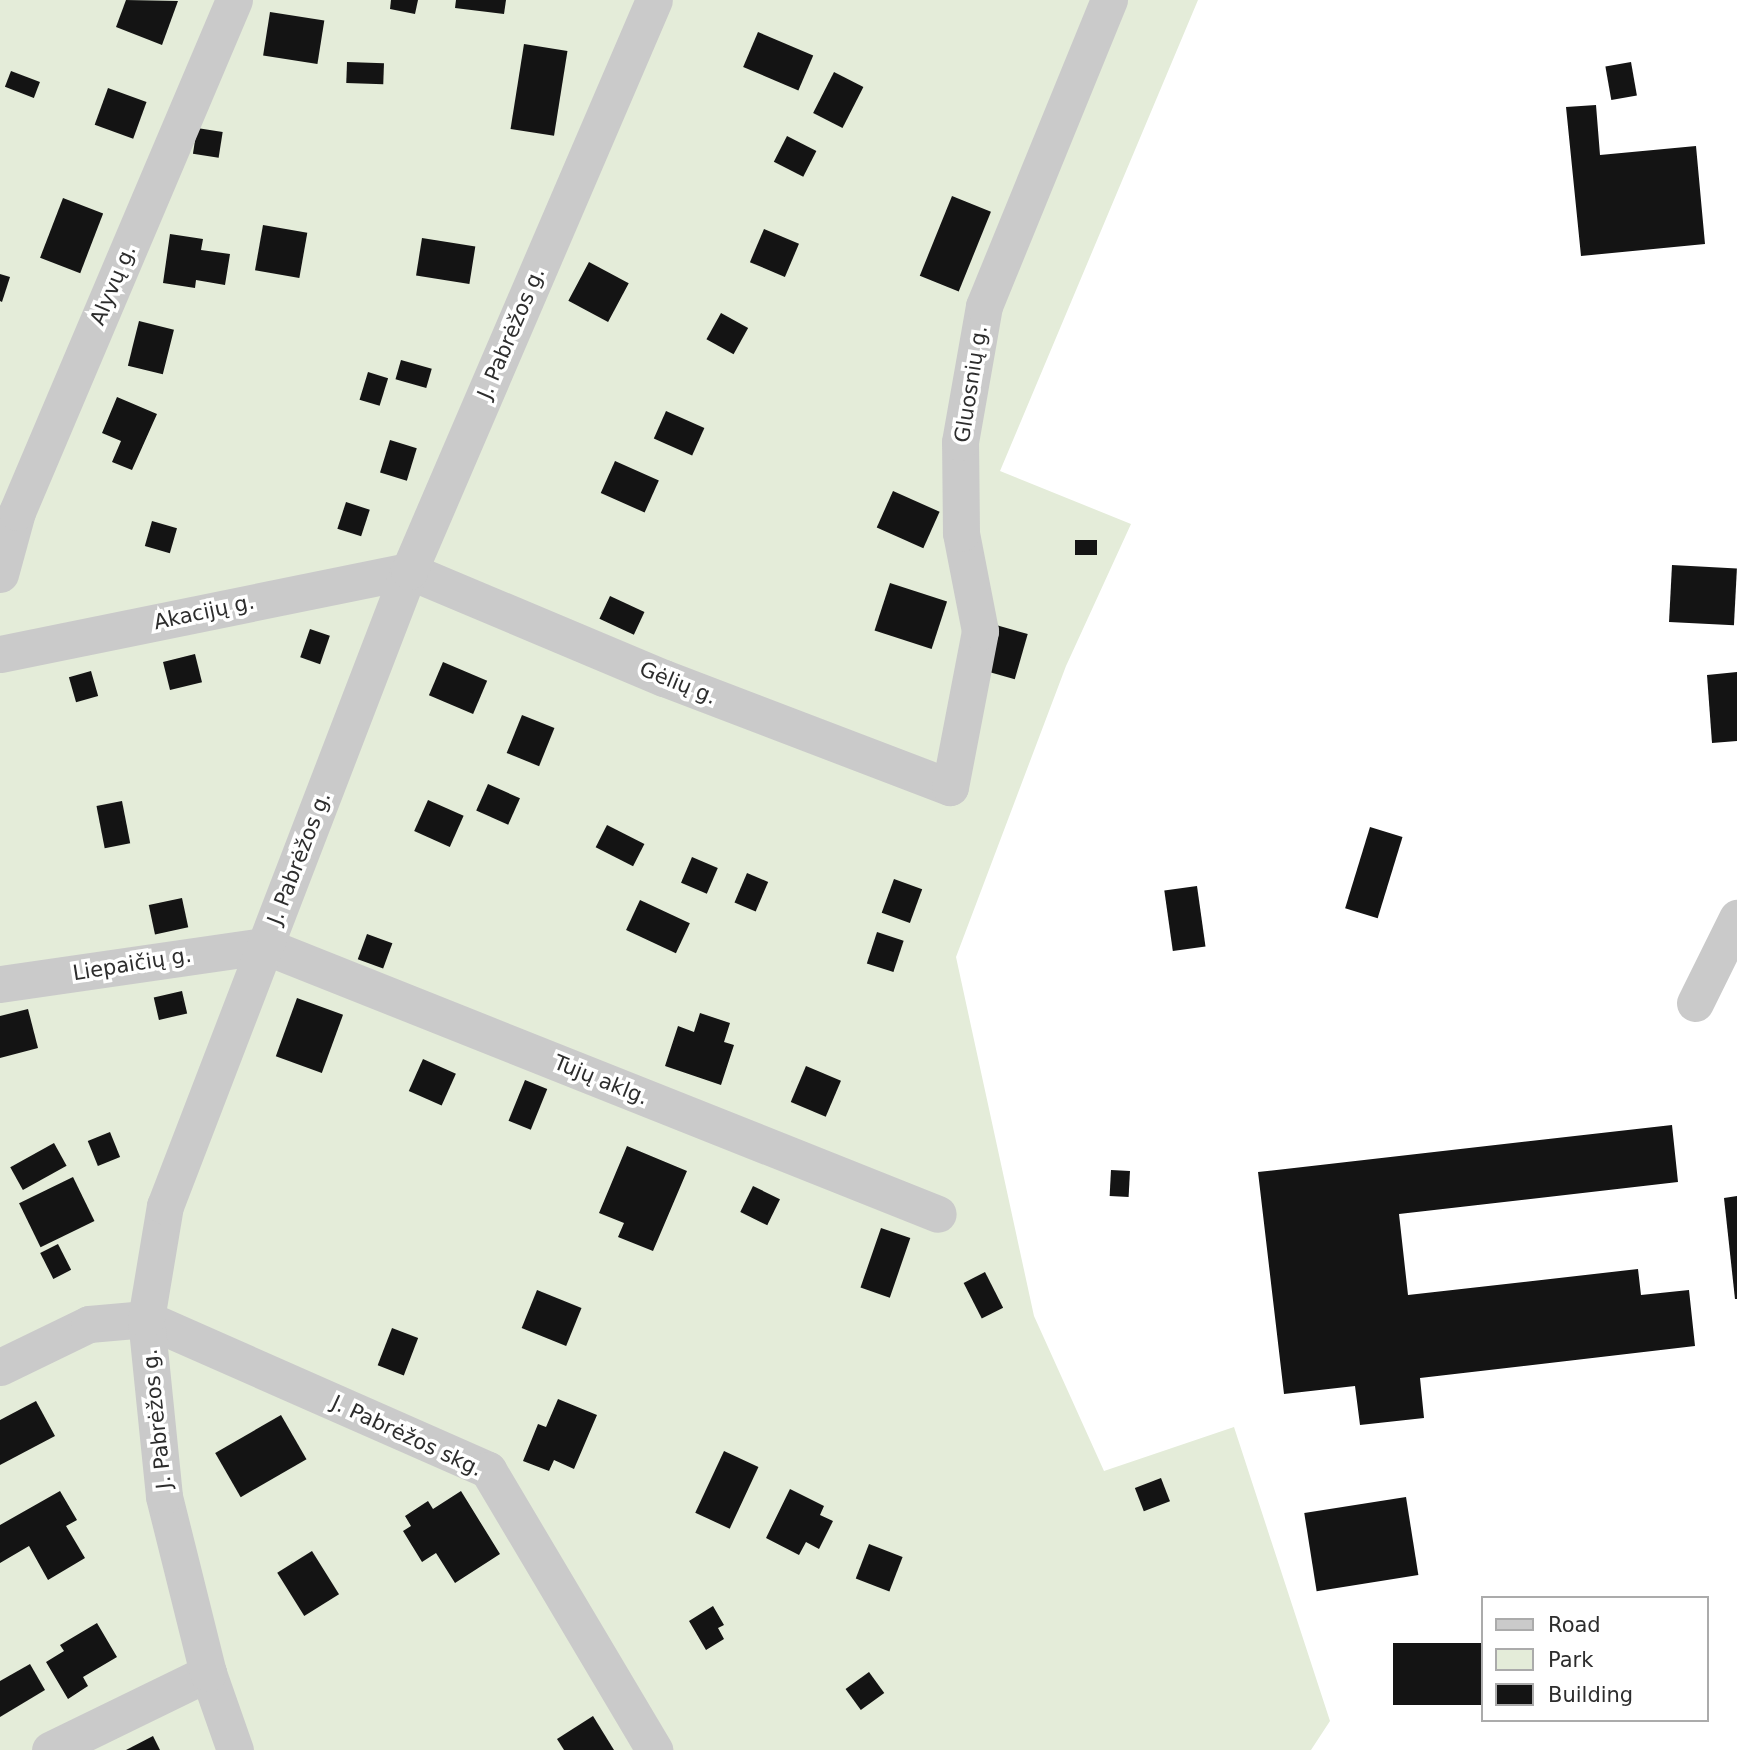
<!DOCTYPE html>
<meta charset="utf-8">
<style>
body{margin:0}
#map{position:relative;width:1737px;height:1750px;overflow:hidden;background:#fff;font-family:"DejaVu Sans",sans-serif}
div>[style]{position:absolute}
.green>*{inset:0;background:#e4ecd9}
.building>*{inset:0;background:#141414;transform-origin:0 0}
.minor>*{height:37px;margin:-18.5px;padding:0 18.5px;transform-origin:18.5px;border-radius:18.5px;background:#cacaca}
span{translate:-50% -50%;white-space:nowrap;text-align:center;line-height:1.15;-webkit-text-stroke:7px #fff;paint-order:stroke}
.street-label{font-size:21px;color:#2d2d2d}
.legend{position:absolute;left:1481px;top:1596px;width:228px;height:126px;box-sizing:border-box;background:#fff;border:2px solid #ababab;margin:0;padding:9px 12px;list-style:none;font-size:21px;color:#2d2d2d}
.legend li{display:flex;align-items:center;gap:14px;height:35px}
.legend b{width:35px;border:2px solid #ababab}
</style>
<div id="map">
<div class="green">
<div style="clip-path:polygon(0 0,1198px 0,1000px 471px,1131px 524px,1066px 666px,956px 957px,1034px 1316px,1104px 1471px,1234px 1427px,1330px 1721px,1311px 1750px,0 1750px)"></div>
</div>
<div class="building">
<div style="clip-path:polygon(126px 0,178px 1px,162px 45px,116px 27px)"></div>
<div style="clip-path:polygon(391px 0,418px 0,415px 14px,390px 9px)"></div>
<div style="clip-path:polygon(456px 0,506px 0,504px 14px,455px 8px)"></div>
<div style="left:270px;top:12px;width:55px;height:44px;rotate:9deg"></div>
<div style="left:758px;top:32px;width:60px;height:38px;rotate:23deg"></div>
<div style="left:524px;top:44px;width:44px;height:86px;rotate:9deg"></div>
<div style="left:347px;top:62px;width:37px;height:21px;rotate:2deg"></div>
<div style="left:1631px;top:62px;width:34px;height:26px;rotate:80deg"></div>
<div style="left:11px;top:71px;width:31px;height:17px;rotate:21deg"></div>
<div style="left:834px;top:72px;width:33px;height:46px;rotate:27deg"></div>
<div style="left:108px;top:88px;width:41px;height:39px;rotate:20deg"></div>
<div style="clip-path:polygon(1596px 105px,1600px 155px,1696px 146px,1705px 244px,1581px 256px,1566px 107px)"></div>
<div style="left:197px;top:128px;width:26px;height:26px;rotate:9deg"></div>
<div style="left:787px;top:136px;width:33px;height:29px;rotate:27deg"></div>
<div style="left:952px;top:196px;width:42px;height:86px;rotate:22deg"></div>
<div style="left:63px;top:198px;width:43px;height:64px;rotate:21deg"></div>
<div style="left:263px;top:225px;width:45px;height:46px;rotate:10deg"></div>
<div style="left:764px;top:229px;width:38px;height:36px;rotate:23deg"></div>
<div style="clip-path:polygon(170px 234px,203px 239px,201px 250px,230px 254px,225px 285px,196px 280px,195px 288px,163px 283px)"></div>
<div style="left:422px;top:238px;width:54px;height:38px;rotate:9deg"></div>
<div style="left:589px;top:262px;width:45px;height:44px;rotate:28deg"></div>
<div style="clip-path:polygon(0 274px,10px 277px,2px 302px,0 301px)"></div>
<div style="left:721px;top:313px;width:31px;height:30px;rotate:29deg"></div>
<div style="left:139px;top:321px;width:36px;height:46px;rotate:14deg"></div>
<div style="left:401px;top:360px;width:32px;height:20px;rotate:16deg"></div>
<div style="left:368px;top:372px;width:21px;height:29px;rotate:17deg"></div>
<div style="clip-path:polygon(117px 397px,157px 414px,132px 470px,112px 462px,121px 441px,102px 433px)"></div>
<div style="left:666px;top:411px;width:42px;height:30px;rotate:24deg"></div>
<div style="left:390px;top:440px;width:28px;height:34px;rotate:17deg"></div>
<div style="left:615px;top:461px;width:48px;height:35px;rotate:24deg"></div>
<div style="left:893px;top:491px;width:51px;height:40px;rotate:24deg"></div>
<div style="left:346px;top:502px;width:25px;height:28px;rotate:18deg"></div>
<div style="left:152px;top:521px;width:26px;height:26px;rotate:16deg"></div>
<div style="left:1097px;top:540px;width:15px;height:22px;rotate:90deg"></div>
<div style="left:1672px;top:565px;width:65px;height:57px;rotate:3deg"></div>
<div style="left:890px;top:583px;width:60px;height:50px;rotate:18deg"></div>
<div style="left:610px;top:596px;width:38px;height:25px;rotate:25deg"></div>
<div style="left:996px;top:625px;width:33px;height:47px;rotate:16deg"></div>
<div style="left:310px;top:629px;width:21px;height:30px;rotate:19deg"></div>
<div style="left:195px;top:654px;width:29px;height:33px;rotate:76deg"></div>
<div style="left:443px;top:662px;width:48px;height:36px;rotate:23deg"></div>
<div style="left:91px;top:671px;width:26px;height:23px;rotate:74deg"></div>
<div style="clip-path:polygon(1737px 672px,1737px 741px,1712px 743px,1707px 675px)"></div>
<div style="left:522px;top:715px;width:35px;height:41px;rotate:22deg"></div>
<div style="left:488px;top:784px;width:35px;height:29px;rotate:24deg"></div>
<div style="left:428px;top:800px;width:39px;height:34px;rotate:24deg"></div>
<div style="left:122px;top:801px;width:43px;height:26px;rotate:79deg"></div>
<div style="left:607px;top:825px;width:42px;height:25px;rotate:27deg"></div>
<div style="left:1370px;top:827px;width:34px;height:85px;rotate:17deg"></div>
<div style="left:692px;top:857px;width:28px;height:28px;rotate:23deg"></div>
<div style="left:747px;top:873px;width:23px;height:32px;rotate:23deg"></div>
<div style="left:894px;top:879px;width:30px;height:36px;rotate:20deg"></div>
<div style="left:1197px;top:886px;width:61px;height:33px;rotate:82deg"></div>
<div style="left:182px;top:898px;width:30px;height:34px;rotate:78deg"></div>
<div style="left:640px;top:900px;width:55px;height:33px;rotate:25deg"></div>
<div style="left:877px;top:932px;width:28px;height:33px;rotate:18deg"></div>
<div style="left:367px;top:934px;width:27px;height:27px;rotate:20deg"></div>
<div style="left:182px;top:991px;width:23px;height:29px;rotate:77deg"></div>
<div style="left:297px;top:998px;width:49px;height:62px;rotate:20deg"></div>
<div style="clip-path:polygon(28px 1009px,38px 1048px,0 1058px,0 1016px)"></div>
<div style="clip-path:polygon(700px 1013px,730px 1023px,724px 1042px,734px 1045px,721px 1085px,665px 1066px,678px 1026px,694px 1032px)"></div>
<div style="left:423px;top:1059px;width:36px;height:35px;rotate:24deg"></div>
<div style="left:806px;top:1066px;width:38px;height:39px;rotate:23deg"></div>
<div style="left:525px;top:1080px;width:24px;height:44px;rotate:22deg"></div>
<div style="clip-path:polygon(1672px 1125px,1678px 1182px,1399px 1214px,1408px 1295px,1638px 1269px,1641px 1295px,1689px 1290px,1695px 1346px,1420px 1378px,1424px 1418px,1360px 1425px,1355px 1386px,1284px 1394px,1258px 1172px)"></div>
<div style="left:110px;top:1132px;width:27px;height:24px;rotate:68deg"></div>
<div style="left:54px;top:1143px;width:26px;height:50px;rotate:61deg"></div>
<div style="clip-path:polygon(627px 1146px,687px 1171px,653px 1251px,618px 1237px,624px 1223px,599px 1213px)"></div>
<div style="left:1111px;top:1170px;width:19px;height:26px;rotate:3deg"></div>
<div style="left:73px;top:1177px;width:49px;height:60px;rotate:64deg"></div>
<div style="left:753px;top:1186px;width:30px;height:29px;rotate:26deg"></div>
<div style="clip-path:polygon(1737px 1196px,1737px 1299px,1735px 1299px,1724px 1198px)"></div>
<div style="left:881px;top:1228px;width:31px;height:63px;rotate:19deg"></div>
<div style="left:58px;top:1244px;width:29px;height:20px;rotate:63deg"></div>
<div style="left:985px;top:1272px;width:40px;height:24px;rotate:63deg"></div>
<div style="left:537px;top:1290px;width:48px;height:41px;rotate:22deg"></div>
<div style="left:392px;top:1328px;width:28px;height:40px;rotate:21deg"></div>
<div style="clip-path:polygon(558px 1399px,597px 1415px,574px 1469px,554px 1460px,549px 1471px,523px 1461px,538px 1424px,546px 1427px)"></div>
<div style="clip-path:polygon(36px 1401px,55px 1436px,0 1465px,0 1420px)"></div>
<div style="left:281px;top:1415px;width:51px;height:76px;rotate:60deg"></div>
<div style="left:724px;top:1451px;width:38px;height:68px;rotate:25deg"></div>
<div style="left:1161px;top:1478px;width:25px;height:28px;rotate:69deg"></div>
<div style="clip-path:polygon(790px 1489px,824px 1506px,820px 1515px,833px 1521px,819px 1549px,806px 1542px,799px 1555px,766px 1538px)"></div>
<div style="clip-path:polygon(60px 1491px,77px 1520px,66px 1526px,85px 1558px,48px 1580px,29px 1546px,0 1563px,0 1525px)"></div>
<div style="clip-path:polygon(461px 1491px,500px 1554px,455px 1583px,436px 1553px,422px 1562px,403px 1531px,411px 1526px,405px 1516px,428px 1501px,433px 1509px)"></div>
<div style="left:1406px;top:1497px;width:79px;height:103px;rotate:81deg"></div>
<div style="left:869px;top:1544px;width:36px;height:37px;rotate:21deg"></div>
<div style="left:312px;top:1551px;width:51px;height:41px;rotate:58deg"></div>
<div style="clip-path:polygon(713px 1606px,724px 1625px,718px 1628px,724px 1639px,706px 1650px,689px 1621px)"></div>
<div style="clip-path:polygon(97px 1623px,117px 1657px,83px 1677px,88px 1686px,68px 1699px,46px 1662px,64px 1651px,60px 1645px)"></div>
<div style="left:1483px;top:1643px;width:62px;height:90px;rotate:90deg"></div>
<div style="clip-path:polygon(30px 1664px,45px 1690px,0 1717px,0 1681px)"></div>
<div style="left:869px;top:1672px;width:26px;height:29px;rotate:54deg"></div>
<div style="clip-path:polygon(593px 1716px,614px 1750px,564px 1750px,557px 1739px)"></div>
<div style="clip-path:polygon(153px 1736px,160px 1750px,126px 1750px)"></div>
</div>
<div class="minor">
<div style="left:0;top:574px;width:64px;rotate:-74.7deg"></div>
<div style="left:17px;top:512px;width:556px;rotate:-67.03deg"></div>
<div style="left:0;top:654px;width:417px;rotate:-11.5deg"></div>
<div style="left:409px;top:571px;width:277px;rotate:22.8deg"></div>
<div style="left:664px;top:678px;width:306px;rotate:20.9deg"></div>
<div style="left:950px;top:787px;width:159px;rotate:-79.1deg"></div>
<div style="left:980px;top:631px;width:100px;rotate:-101deg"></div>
<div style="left:961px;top:533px;width:91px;rotate:-90.6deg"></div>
<div style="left:960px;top:442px;width:138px;rotate:-80deg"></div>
<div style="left:984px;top:306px;width:331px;rotate:-67.8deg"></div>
<div style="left:0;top:984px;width:268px;rotate:-8.2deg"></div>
<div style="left:265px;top:946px;width:724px;rotate:21.71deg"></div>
<div style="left:1695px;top:1003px;width:95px;rotate:-63.7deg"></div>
<div style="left:0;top:1367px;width:99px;rotate:-25.8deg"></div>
<div style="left:89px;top:1324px;width:57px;rotate:-5deg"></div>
<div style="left:146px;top:1319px;width:374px;rotate:23.8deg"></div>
<div style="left:488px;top:1470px;width:326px;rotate:59.3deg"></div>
<div style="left:50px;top:1750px;width:176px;rotate:-26deg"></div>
<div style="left:235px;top:1750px;width:82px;rotate:-109.3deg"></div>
<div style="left:208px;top:1673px;width:182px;rotate:-104deg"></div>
<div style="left:164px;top:1496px;width:178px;rotate:-95.8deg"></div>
<div style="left:146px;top:1319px;width:115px;rotate:-80.5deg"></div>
<div style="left:165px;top:1206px;width:680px;rotate:-68.98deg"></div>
<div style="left:409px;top:571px;width:621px;rotate:-66.78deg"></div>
</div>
<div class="street-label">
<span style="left:113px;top:285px;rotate:-67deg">Alyvų g.</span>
<span style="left:511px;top:333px;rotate:-67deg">J. Pabrėžos g.</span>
<span style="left:971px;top:384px;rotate:-81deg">Gluosnių g.</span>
<span style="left:204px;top:612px;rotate:-12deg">Akacijų g.</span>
<span style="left:678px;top:683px;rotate:22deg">Gėlių g.</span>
<span style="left:299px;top:858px;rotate:-69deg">J. Pabrėžos g.</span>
<span style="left:132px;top:964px;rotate:-9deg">Liepaičių g.</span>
<span style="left:601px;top:1080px;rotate:22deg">Tujų aklg.</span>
<span style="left:157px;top:1419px;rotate:-96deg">J. Pabrėžos g.</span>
<span style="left:407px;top:1436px;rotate:25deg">J. Pabrėžos skg.</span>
</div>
<ul class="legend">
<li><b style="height:9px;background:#cacaca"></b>Road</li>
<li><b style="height:19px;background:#e4ecd9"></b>Park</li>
<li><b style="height:19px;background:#141414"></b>Building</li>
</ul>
</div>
